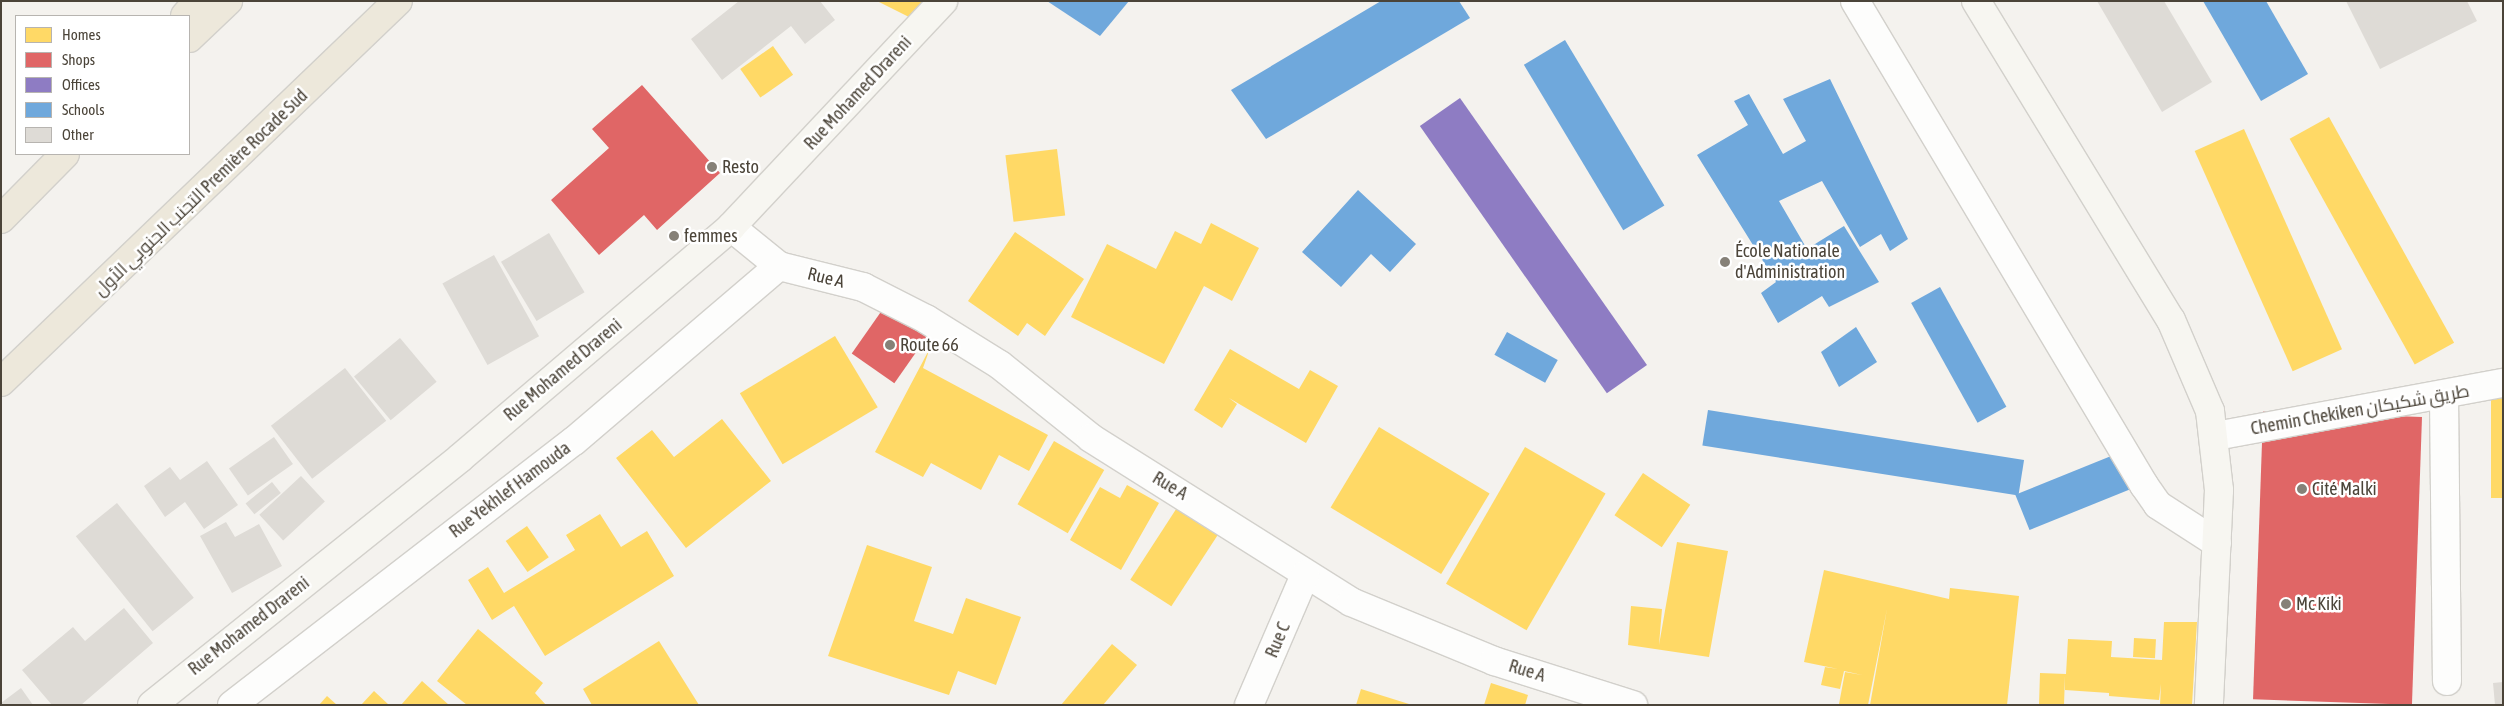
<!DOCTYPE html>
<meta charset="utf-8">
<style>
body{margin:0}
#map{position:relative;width:2504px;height:706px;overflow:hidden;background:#f4f2ee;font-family:"Asap Condensed",Cairo,sans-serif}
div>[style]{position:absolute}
.homes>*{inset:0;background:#ffd966;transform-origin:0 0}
.shops>*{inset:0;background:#e06666;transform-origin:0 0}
.offices>*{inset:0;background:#8e7cc3;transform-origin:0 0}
.schools>*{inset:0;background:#6fa8dc;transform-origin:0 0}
.building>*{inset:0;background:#dedbd6;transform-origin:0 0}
.roads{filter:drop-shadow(1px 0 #d2d0cb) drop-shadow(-1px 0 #d2d0cb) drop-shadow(0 1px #d2d0cb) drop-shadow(0 -1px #d2d0cb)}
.street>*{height:28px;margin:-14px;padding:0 14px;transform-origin:14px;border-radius:14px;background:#fdfdfc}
.secondary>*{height:28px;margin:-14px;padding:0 14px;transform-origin:14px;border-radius:14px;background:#f7f6f1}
.highway>*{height:28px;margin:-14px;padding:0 14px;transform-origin:14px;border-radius:14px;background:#ede8db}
.dots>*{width:14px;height:14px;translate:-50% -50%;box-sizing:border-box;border:2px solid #fff;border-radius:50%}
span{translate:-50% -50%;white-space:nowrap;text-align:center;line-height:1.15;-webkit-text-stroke:5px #fff;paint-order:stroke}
.street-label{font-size:18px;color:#4b4439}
.poi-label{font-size:18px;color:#4b4439}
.left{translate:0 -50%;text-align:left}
.frame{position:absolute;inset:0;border:2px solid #4b4439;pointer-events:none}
.legend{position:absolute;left:15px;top:15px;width:175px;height:140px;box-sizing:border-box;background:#fff;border:1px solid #b7b4b0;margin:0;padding:6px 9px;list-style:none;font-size:15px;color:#4b4439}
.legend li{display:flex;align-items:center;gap:10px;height:25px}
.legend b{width:25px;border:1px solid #b7b4b0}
</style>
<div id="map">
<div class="homes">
<div style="clip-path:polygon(877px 1px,927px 1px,917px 21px)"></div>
<div style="left:773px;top:46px;width:35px;height:40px;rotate:55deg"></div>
<div style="left:2329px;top:117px;width:258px;height:45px;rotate:61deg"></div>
<div style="left:2244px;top:129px;width:241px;height:54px;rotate:66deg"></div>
<div style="left:1057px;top:149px;width:67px;height:52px;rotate:83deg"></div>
<div style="clip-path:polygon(1211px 223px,1259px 248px,1232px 301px,1204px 286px,1164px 364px,1071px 317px,1107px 244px,1156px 269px,1175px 231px,1201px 244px)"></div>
<div style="clip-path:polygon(1015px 232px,1084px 279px,1045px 336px,1027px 323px,1018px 336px,968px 301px)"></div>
<div style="left:835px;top:336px;width:83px;height:111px;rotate:59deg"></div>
<div style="clip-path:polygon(930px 348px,923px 368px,1048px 435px,1029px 471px,999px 455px,981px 490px,931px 463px,923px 477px,875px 452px)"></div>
<div style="clip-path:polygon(1230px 349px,1299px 389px,1310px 370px,1338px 386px,1306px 443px,1229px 398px,1237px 404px,1222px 428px,1194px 410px)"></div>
<div style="left:2491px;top:395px;width:12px;height:103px"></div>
<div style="clip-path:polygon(722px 419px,771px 481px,686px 548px,616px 458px,652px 430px,674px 457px)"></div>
<div style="left:1379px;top:427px;width:129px;height:94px;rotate:31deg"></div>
<div style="left:1054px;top:441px;width:58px;height:73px;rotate:30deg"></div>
<div style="left:1525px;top:447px;width:93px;height:158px;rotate:30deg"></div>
<div style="left:1643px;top:473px;width:57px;height:51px;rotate:34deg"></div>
<div style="clip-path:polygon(1127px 485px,1159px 503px,1121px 570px,1070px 540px,1100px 487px,1120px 498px)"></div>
<div style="left:1182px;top:500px;width:49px;height:95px;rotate:33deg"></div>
<div style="clip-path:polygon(600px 514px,621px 547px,647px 531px,674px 576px,545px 656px,514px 606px,492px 620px,468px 580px,488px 567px,504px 593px,575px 550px,566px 535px)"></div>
<div style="left:527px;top:526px;width:38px;height:26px;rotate:55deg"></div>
<div style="clip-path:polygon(1677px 542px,1728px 551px,1709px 657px,1628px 645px,1631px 606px,1662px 609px,1659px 645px)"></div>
<div style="clip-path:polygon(867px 545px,932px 567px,914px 621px,953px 634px,966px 598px,1021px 617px,996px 685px,958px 671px,949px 695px,828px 656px)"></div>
<div style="clip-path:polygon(1824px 570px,1949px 599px,1950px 588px,2019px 596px,2007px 705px,1870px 705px,1887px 609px,1868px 705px,1839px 704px,1845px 672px,1862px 675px,1844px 671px,1840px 689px,1821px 685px,1825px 667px,1838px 669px,1804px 662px)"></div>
<div style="clip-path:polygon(2164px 622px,2197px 622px,2192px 705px,2160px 705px,2161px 684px,2159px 700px,2109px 696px,2109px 693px,2065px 690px,2065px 676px,2064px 705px,2039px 705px,2040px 673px,2066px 674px,2068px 639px,2112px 641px,2111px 657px,2162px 660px)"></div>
<div style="clip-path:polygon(478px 629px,543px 683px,535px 693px,546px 705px,467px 705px,437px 681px)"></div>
<div style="left:2134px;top:638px;width:22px;height:19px;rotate:3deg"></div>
<div style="clip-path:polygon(659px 641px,699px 705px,592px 705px,583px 689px)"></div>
<div style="clip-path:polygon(1112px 644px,1137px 665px,1103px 705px,1061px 705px)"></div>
<div style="clip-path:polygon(422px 681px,449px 705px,401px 705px)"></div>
<div style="clip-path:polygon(1491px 683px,1528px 695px,1525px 705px,1484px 705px)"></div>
<div style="clip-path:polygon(1361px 689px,1409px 704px,1409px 705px,1356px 705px)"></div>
<div style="clip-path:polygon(374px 691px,389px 705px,361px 705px)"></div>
<div style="clip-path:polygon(327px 696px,337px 705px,319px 705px)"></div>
</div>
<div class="shops">
<div style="clip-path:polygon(642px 85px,720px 173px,657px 230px,644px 215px,599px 255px,551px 200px,609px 148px,592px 129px)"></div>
<div style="left:885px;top:306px;width:52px;height:58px;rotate:35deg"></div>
<div style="left:2422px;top:417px;width:288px;height:159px;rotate:92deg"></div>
</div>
<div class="offices">
<div style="left:1460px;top:98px;width:326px;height:49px;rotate:55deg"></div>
</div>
<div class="schools">
<div style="clip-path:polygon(1047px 1px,1129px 1px,1100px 36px)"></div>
<div style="clip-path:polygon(1381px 1px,1459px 1px,1470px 18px,1266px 139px,1231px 90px)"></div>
<div style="clip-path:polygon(2203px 1px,2266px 1px,2308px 74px,2261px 101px)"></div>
<div style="left:1565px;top:40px;width:193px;height:48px;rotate:59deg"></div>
<div style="clip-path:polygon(1830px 79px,1908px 239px,1890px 251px,1881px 234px,1860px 247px,1822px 181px,1779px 201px,1807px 249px,1844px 226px,1879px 282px,1829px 307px,1822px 296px,1778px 323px,1761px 293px,1776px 282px,1697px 155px,1748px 125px,1734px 101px,1749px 94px,1783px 154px,1806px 141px,1783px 99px)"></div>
<div style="clip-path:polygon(1358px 190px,1416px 244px,1390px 272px,1371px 254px,1341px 287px,1302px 252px)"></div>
<div style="left:1940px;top:287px;width:137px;height:33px;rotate:61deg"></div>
<div style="clip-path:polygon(1856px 327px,1877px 362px,1839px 387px,1821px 352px)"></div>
<div style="left:1507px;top:332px;width:58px;height:26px;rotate:29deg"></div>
<div style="left:1708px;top:410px;width:320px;height:36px;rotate:9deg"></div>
<div style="left:2121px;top:452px;width:38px;height:114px;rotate:68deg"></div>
</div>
<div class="building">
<div style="clip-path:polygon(739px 1px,820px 1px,835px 20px,805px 44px,791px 26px,722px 80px,691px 39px)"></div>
<div style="clip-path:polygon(2097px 1px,2164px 1px,2212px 82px,2162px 112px)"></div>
<div style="clip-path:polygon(2346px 1px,2467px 1px,2477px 21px,2380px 69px)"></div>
<div style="left:549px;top:233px;width:69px;height:56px;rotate:59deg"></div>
<div style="left:494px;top:255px;width:93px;height:59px;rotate:61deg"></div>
<div style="left:400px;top:338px;width:57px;height:60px;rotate:50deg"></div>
<div style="left:345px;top:368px;width:67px;height:94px;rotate:52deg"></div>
<div style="left:274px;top:437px;width:33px;height:55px;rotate:55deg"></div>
<div style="clip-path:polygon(207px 461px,238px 505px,204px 529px,185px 502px,165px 517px,144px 486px,170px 467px,180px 480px)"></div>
<div style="left:301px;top:476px;width:35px;height:57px;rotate:47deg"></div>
<div style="left:272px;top:482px;width:14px;height:34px;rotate:51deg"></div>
<div style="left:117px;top:503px;width:122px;height:53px;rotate:51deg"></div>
<div style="clip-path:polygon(226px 522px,235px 537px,259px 524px,282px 566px,232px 593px,200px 536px)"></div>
<div style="clip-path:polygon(124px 608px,153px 643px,81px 705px,52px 705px,22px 670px,73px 627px,85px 641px)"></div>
<div style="clip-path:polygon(2503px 682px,2503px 705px,2495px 705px,2493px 683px)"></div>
<div style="clip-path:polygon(21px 688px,33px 705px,1px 705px,1px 703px)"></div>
</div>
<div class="roads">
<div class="street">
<div style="left:1855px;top:1px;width:564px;rotate:59.16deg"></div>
<div style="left:2144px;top:485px;width:24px;rotate:55deg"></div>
<div style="left:2158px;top:505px;width:70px;rotate:32.8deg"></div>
<div style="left:731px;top:227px;width:62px;rotate:39.1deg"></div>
<div style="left:779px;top:266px;width:87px;rotate:14deg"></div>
<div style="left:863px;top:287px;width:71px;rotate:26.9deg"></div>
<div style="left:926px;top:319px;width:87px;rotate:31.9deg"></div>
<div style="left:1000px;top:365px;width:117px;rotate:38.7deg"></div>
<div style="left:1091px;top:438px;width:307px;rotate:32.2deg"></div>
<div style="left:1351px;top:602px;width:155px;rotate:22.4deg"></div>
<div style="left:1494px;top:661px;width:146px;rotate:17.6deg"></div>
<div style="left:2444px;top:397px;width:284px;rotate:89.4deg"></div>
<div style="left:2216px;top:436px;width:292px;rotate:-10.5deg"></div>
<div style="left:232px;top:705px;width:432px;rotate:-37.7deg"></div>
<div style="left:574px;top:441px;width:270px;rotate:-40.5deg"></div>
<div style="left:1249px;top:705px;width:142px;rotate:-66.7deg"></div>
</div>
<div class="secondary">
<div style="left:1976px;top:1px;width:374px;rotate:58.6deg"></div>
<div style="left:2171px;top:320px;width:99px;rotate:66.8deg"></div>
<div style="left:2210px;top:411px;width:80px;rotate:83.5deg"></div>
<div style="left:2219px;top:490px;width:215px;rotate:92.7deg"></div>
<div style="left:152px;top:705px;width:395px;rotate:-38.7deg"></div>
<div style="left:460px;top:458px;width:356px;rotate:-40.4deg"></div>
<div style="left:731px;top:227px;width:310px;rotate:-46.8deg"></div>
</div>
<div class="highway">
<div style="left:185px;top:16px;width:20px;rotate:-49deg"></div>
<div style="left:189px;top:38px;width:54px;rotate:-43.5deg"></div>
<div style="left:1px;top:219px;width:91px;rotate:-45.4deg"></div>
<div style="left:1px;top:382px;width:550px;rotate:-43.82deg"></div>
</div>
</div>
<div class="dots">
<div style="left:712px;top:167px;background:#868178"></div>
<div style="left:674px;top:236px;background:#868178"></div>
<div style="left:1725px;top:262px;background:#868178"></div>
<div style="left:890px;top:345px;background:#868178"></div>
<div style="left:2302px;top:489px;background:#868178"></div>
<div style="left:2286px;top:604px;background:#868178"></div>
</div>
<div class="street-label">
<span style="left:858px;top:93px;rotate:-47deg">Rue Mohamed Drareni</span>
<span style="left:201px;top:193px;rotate:-44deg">التجنب الجنوبي الأول Première Rocade Sud</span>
<span style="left:826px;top:278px;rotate:14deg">Rue A</span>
<span style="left:563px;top:370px;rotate:-40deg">Rue Mohamed Drareni</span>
<span style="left:2360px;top:410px;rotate:-10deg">Chemin Chekiken طريق شكيكان</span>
<span style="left:1170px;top:486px;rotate:31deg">Rue A</span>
<span style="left:510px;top:490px;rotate:-37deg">Rue Yekhlef Hamouda</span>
<span style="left:249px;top:626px;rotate:-38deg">Rue Mohamed Drareni</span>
<span style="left:1278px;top:640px;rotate:-67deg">Rue C</span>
<span style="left:1527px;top:671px;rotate:17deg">Rue A</span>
</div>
<div class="poi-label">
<span class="left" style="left:722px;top:167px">Resto</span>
<span class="left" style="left:684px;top:236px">femmes</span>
<span class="left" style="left:1735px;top:262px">École Nationale<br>d'Administration</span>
<span class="left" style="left:900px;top:345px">Route 66</span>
<span class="left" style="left:2312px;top:489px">Cité Malki</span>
<span class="left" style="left:2296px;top:604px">Mc Kiki</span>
</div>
<div class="frame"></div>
<ul class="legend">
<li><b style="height:14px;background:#ffd966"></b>Homes</li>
<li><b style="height:14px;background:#e06666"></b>Shops</li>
<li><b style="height:14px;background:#8e7cc3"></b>Offices</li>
<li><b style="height:14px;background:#6fa8dc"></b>Schools</li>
<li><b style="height:14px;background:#dedbd6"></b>Other</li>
</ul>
</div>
